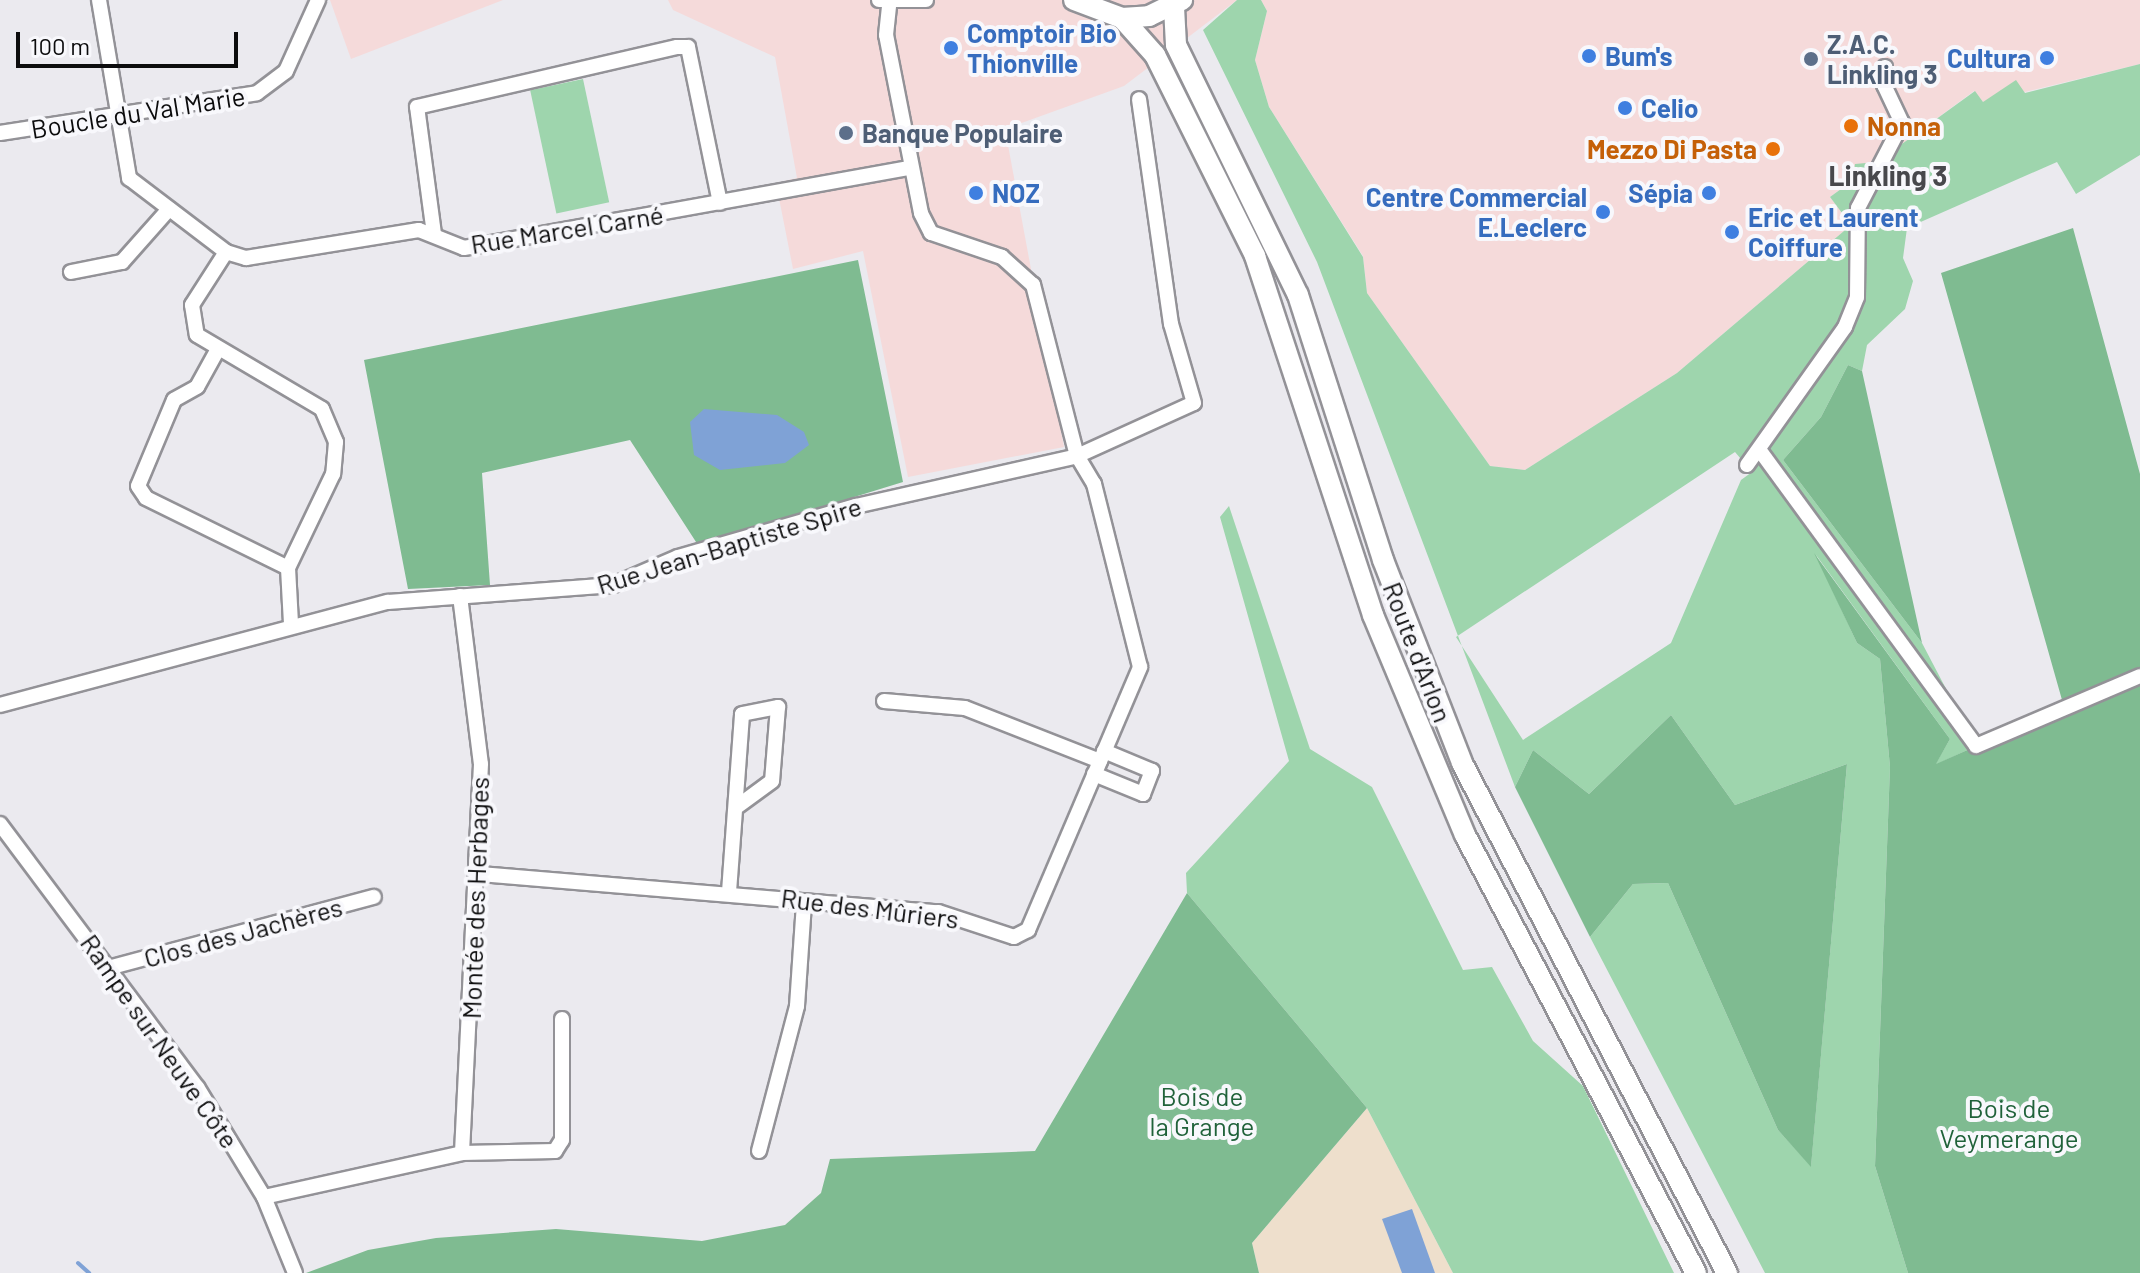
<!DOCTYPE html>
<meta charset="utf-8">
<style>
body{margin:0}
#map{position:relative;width:2140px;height:1273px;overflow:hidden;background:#ebeaef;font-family:Barlow,sans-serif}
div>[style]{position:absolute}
.commercial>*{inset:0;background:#f5dada}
.industrial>*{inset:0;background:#eedfcc}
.green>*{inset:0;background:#9ed5ad;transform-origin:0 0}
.forest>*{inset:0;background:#7fbb91}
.water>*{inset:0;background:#7fa2d6}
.stream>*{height:4px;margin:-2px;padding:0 2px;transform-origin:2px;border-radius:2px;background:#7fa2d6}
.roads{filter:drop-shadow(2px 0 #939297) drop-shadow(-2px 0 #939297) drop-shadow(0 2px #939297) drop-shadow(0 -2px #939297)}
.minor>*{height:14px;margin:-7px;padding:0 7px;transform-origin:7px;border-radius:7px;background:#fff}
.primary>*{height:20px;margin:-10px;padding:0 10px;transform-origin:10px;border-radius:10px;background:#fff}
.dots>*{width:22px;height:22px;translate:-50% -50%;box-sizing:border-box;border:4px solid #f8f8fc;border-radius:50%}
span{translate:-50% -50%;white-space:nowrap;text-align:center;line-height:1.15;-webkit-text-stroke:8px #f8f8fc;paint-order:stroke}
.shop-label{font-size:26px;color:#366cbe;font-weight:700}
.left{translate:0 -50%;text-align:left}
.right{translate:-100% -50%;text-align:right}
.service-label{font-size:26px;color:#4e5e75;font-weight:700}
.street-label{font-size:26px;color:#0c0c0d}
.food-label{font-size:26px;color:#c56008;font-weight:700}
.park-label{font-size:26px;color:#20623a}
.neighbourhood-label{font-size:28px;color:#48484c;font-weight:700}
.scale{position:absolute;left:16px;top:32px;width:222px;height:36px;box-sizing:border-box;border:4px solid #0c0c0d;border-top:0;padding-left:10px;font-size:24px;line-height:28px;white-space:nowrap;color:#0c0c0d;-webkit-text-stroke:6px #f8f8fc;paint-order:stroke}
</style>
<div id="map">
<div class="commercial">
<div style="clip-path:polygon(330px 0,503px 0,351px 59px)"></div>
<div style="clip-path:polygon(668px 0,1237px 0,1124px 86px,1005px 129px,1064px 447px,908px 477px,863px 251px,793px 269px,776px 183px,797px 178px,775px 57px,673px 10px)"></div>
<div style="clip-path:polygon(1261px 0,2140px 0,2140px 64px,1983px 102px,1974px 91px,1830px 197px,1851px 225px,1677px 373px,1525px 470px,1490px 466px,1367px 293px,1363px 256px,1269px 107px,1255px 60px,1267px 11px)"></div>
</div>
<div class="industrial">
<div style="clip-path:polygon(1367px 1108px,1453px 1273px,1259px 1273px,1252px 1243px)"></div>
</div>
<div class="green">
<div style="clip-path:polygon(evenodd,1237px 0,1261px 0,1267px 11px,1255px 60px,1269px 107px,1363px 257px,1367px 293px,1490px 466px,1525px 470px,1677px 373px,1851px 225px,1830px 197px,1852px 181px,1855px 164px,1877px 162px,1975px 91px,1983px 102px,2016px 80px,2025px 93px,2140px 64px,2140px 155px,2076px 194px,2057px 162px,1907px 228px,1903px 258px,1913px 281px,1905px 309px,1867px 345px,1862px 371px,1848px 365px,1821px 417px,1783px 460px,1922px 643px,1976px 746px,1935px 765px,1950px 739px,1816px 555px,1857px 643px,1880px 659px,1890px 767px,1875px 1166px,1908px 1273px,1765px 1273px,1590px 937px,1633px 884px,1668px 883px,1778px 1130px,1811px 1166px,1847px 764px,1735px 805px,1671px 715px,1589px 794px,1533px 750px,1515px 787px,1317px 262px,1203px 30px,1237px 0,1735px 452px,1752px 472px,1741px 480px,1671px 643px,1523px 740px,1456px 637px,1735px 452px)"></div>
<div style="left:583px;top:79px;width:126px;height:54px;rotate:78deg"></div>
<div style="clip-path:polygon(1229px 506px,1310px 749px,1372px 787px,1463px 970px,1492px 967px,1533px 1041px,1583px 1086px,1674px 1273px,1453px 1273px,1367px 1108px,1187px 893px,1186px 873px,1289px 761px,1220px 517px)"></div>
</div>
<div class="forest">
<div style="clip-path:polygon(2073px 228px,2140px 474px,2140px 1273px,1908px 1273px,1875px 1166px,1890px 767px,1880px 659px,1857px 643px,1814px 553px,1950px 739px,1936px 764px,2064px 707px,1941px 273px)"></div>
<div style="clip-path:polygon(858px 260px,903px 482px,698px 545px,630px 440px,482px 473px,490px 585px,408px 589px,364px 360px)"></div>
<div style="clip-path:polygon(1848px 365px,1862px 371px,1922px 643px,1783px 460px,1821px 417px)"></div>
<div style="clip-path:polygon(1671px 715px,1735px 805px,1847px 764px,1811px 1167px,1778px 1130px,1668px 883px,1633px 884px,1590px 937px,1515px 787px,1533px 750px,1589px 794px)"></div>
<div style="clip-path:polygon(1187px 893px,1367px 1108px,1252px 1243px,1259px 1273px,306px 1273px,368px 1250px,436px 1238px,556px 1229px,702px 1241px,785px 1225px,821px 1193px,830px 1159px,1035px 1151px)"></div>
</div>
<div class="water">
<div style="clip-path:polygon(704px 409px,777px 415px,804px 432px,809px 445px,785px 463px,720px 470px,694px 455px,690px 422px)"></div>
<div style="clip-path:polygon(1412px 1209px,1435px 1273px,1402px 1273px,1382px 1219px)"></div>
</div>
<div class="stream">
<div style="left:78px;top:1263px;width:15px;rotate:42deg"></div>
</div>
<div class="roads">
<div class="minor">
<div style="left:99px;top:0;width:181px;rotate:80.4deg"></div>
<div style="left:129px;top:178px;width:122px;rotate:37.3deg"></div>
<div style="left:226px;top:252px;width:21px;rotate:17deg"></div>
<div style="left:246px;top:258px;width:175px;rotate:-9.2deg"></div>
<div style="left:419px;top:230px;width:48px;rotate:21.8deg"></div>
<div style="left:464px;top:248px;width:451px;rotate:-10.2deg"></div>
<div style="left:879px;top:0;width:47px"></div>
<div style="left:0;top:133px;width:260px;rotate:-8.8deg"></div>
<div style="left:257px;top:93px;width:36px;rotate:-37deg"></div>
<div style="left:286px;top:71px;width:78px;rotate:-65.7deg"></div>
<div style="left:434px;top:234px;width:128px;rotate:-97.6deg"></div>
<div style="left:417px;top:107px;width:267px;rotate:-13deg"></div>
<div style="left:677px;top:47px;width:11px"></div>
<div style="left:688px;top:47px;width:159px;rotate:78.4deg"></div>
<div style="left:226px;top:252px;width:63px;rotate:122.7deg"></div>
<div style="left:192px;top:305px;width:30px;rotate:81deg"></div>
<div style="left:197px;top:335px;width:145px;rotate:30.6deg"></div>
<div style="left:322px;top:409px;width:36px;rotate:67deg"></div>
<div style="left:336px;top:442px;width:32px;rotate:95deg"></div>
<div style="left:333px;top:474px;width:104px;rotate:115.6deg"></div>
<div style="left:288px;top:568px;width:56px;rotate:86.9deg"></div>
<div style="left:71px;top:272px;width:52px;rotate:-11.1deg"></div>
<div style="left:122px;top:262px;width:71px;rotate:-48.4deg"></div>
<div style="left:218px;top:349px;width:43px;rotate:118.9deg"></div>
<div style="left:197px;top:387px;width:26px;rotate:151deg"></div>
<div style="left:174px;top:400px;width:93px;rotate:112.7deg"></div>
<div style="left:138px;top:486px;width:14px;rotate:56deg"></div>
<div style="left:146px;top:498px;width:158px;rotate:26.2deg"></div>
<div style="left:1761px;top:452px;width:364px;rotate:53.8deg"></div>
<div style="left:1976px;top:746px;width:178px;rotate:-23.1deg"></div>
<div style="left:1747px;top:465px;width:169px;rotate:-54.6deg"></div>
<div style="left:1845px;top:327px;width:32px;rotate:-68deg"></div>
<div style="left:1857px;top:297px;width:89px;rotate:-89.4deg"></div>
<div style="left:1858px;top:208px;width:96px;rotate:-62.6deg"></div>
<div style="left:1902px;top:123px;width:42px;rotate:-115.3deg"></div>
<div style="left:1884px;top:85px;width:18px;rotate:-87deg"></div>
<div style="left:460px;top:596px;width:169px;rotate:82.9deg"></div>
<div style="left:481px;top:764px;width:389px;rotate:92.8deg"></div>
<div style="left:884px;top:701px;width:81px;rotate:4.9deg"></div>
<div style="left:965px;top:708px;width:145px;rotate:21.4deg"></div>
<div style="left:0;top:705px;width:401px;rotate:-14.9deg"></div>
<div style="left:388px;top:602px;width:226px;rotate:-4.3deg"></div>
<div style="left:613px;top:585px;width:71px;rotate:-23.3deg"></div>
<div style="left:678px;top:557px;width:185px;rotate:-16deg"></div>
<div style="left:856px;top:506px;width:227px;rotate:-12.7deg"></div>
<div style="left:1077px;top:456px;width:128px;rotate:-24.4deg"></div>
<div style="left:1194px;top:403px;width:82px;rotate:-106.2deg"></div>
<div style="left:1171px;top:324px;width:227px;rotate:-98.1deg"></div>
<div style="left:1094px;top:774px;width:53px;rotate:22.2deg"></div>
<div style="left:1143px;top:794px;width:25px;rotate:-69deg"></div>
<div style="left:1152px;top:771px;width:52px;rotate:-157.4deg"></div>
<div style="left:0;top:824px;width:329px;rotate:53.2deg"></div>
<div style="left:197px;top:1087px;width:129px;rotate:58.7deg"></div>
<div style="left:264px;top:1197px;width:82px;rotate:67.8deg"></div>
<div style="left:481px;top:874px;width:459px;rotate:4.8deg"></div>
<div style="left:938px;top:912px;width:80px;rotate:18.2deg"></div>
<div style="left:1014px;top:937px;width:16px;rotate:-27deg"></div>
<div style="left:1028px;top:930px;width:286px;rotate:-66.9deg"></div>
<div style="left:1140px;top:667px;width:189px;rotate:-104.1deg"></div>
<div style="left:1094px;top:484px;width:33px;rotate:-121deg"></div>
<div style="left:1077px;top:456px;width:177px;rotate:-104.4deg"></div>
<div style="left:1033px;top:285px;width:42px;rotate:-137.9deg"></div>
<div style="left:1002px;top:257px;width:75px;rotate:-161.3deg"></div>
<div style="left:931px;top:233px;width:22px;rotate:-117deg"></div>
<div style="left:921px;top:213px;width:181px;rotate:-101.1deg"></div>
<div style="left:886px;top:35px;width:30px;rotate:-84deg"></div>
<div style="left:729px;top:892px;width:178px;rotate:-85.8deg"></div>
<div style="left:742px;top:714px;width:37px;rotate:-11deg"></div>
<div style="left:778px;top:707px;width:74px;rotate:94.6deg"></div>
<div style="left:772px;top:781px;width:42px;rotate:143.7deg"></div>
<div style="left:112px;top:967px;width:271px;rotate:-15deg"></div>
<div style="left:759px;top:1151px;width:150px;rotate:-75.3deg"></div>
<div style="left:797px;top:1006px;width:104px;rotate:-86.1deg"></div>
<div style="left:264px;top:1197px;width:203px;rotate:-12.5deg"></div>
<div style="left:462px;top:1153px;width:93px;rotate:-1.2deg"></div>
<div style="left:555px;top:1151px;width:13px;rotate:-58deg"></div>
<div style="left:562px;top:1140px;width:121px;rotate:-90deg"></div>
</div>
<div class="primary">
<div style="left:1074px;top:0;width:51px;rotate:20.6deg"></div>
<div style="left:1122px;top:18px;width:27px;rotate:-4deg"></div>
<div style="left:1149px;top:16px;width:37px;rotate:-26deg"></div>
<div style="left:1174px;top:7px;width:38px;rotate:87deg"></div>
<div style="left:1176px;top:45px;width:278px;rotate:64deg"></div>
<div style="left:1298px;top:295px;width:278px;rotate:72.2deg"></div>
<div style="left:1383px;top:560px;width:218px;rotate:68.7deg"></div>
<div style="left:1462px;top:763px;width:575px;rotate:62.54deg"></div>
<div style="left:1122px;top:18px;width:50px;rotate:48.3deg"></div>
<div style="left:1155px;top:55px;width:225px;rotate:63.5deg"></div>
<div style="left:1255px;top:256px;width:378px;rotate:71.8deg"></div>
<div style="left:1373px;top:615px;width:238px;rotate:67.3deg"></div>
<div style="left:1465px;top:835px;width:495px;rotate:62.2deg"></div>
</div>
</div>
<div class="dots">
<div style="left:951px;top:48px;background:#3f7fe0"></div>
<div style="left:1589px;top:56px;background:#3f7fe0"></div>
<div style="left:2047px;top:58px;background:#3f7fe0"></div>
<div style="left:1811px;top:59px;background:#5c6f8a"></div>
<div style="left:1625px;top:108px;background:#3f7fe0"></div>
<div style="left:1851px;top:126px;background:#e8710a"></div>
<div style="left:846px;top:133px;background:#5c6f8a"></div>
<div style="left:1773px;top:149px;background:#e8710a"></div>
<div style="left:976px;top:193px;background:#3f7fe0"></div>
<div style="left:1709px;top:193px;background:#3f7fe0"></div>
<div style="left:1603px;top:212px;background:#3f7fe0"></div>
<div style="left:1732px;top:232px;background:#3f7fe0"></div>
</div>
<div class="shop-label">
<span class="left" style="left:967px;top:48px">Comptoir Bio<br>Thionville</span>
<span class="left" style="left:1605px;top:56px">Bum's</span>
<span class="right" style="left:2031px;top:58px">Cultura</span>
<span class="left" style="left:1641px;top:108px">Celio</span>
<span class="left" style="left:992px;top:193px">NOZ</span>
<span class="right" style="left:1693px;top:193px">Sépia</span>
<span class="right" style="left:1587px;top:212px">Centre Commercial<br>E.Leclerc</span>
<span class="left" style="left:1748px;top:232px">Eric et Laurent<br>Coiffure</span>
</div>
<div class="service-label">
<span class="left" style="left:1827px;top:59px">Z.A.C.<br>Linkling 3</span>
<span class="left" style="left:862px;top:133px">Banque Populaire</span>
</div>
<div class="street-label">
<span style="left:138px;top:112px;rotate:-9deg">Boucle du Val Marie</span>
<span style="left:567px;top:229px;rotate:-9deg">Rue Marcel Carné</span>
<span style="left:729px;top:545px;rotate:-17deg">Rue Jean-Baptiste Spire</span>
<span style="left:1418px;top:652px;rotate:69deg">Route d'Arlon</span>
<span style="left:475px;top:898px;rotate:-88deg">Montée des Herbages</span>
<span style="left:870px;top:908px;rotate:7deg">Rue des Mûriers</span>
<span style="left:243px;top:932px;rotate:-15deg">Clos des Jachères</span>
<span style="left:160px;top:1041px;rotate:55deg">Rampe sur Neuve Côte</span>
</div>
<div class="food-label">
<span class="left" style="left:1867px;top:126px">Nonna</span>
<span class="right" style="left:1757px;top:149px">Mezzo Di Pasta</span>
</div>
<div class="park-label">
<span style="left:1202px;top:1111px">Bois de<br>la Grange</span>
<span style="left:2009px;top:1123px">Bois de<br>Veymerange</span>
</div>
<div class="neighbourhood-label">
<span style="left:1888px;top:175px">Linkling 3</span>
</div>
<div class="scale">100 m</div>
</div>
